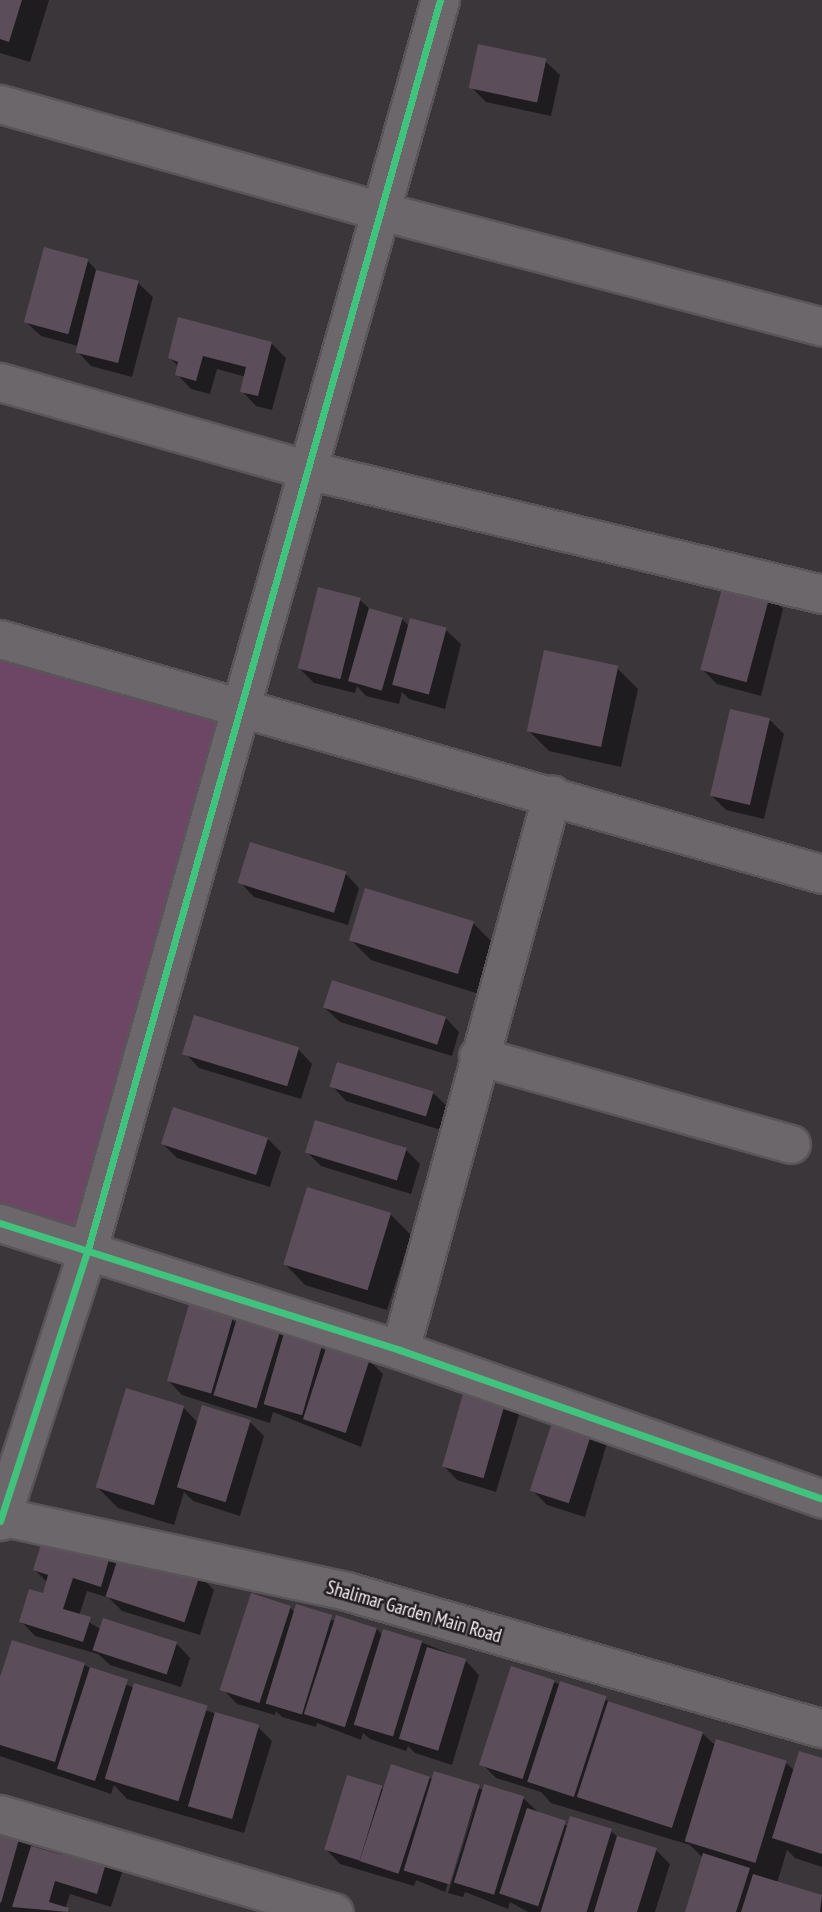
<!DOCTYPE html>
<style>
body{margin:0}
#map{position:relative;width:822px;height:1912px;overflow:hidden;background:#3b363a;font-family:"PT Sans Narrow",sans-serif}
div>[style]{position:absolute}
.green>*{inset:0;background:#6d4666}
.shadow>*{inset:0;background:#0007}
.building>*{inset:0;background:#5b4d59;transform-origin:0 0}
.roads{filter:drop-shadow(2px 0 #5a5559) drop-shadow(-2px 0 #5a5559) drop-shadow(0 2px #5a5559) drop-shadow(0 -2px #5a5559)}
.street>*{height:37px;margin:-18.5px;padding:0 18.5px;transform-origin:18.5px;border-radius:18.5px;background:#6c676b}
.cycleway>*{height:7px;margin:-3.5px;padding:0 3.5px;transform-origin:3.5px;border-radius:3.5px;background:#40c37c}
span{translate:-50% -50%;white-space:nowrap;text-align:center;line-height:1.15;-webkit-text-stroke:5px #211d20;paint-order:stroke}
.street-label{font-size:19px;color:#f9f2f7}
</style>
<div id="map">
<div class="green">
<div style="clip-path:polygon(0 639px,242px 707px,88px 1249px,0 1223px)"></div>
</div>
<div class="shadow">
<div style="clip-path:polygon(0 0,49px 0,30px 62px,0 53px)"></div>
<div style="clip-path:polygon(545px 61px,560px 75px,551px 116px,486px 102px,471px 87px)"></div>
<div style="clip-path:polygon(87px 260px,99px 273px,138px 283px,153px 297px,132px 377px,91px 366px,77px 351px,78px 346px,41px 336px,26px 322px)"></div>
<div style="clip-path:polygon(271px 343px,286px 358px,272px 410px,256px 406px,242px 391px,246px 377px,217px 369px,210px 394px,191px 389px,177px 374px,179px 367px,170px 358px)"></div>
<div style="clip-path:polygon(769px 594px,783px 609px,761px 696px,717px 684px,703px 670px)"></div>
<div style="clip-path:polygon(360px 600px,372px 611px,402px 619px,409px 626px,446px 630px,461px 644px,445px 709px,409px 699px,402px 692px,399px 704px,366px 696px,357px 686px,355px 693px,314px 683px,299px 668px)"></div>
<div style="clip-path:polygon(617px 668px,638px 689px,621px 767px,549px 751px,528px 730px)"></div>
<div style="clip-path:polygon(770px 720px,784px 734px,764px 819px,726px 810px,712px 796px)"></div>
<div style="clip-path:polygon(345px 873px,359px 888px,348px 925px,254px 897px,240px 882px)"></div>
<div style="clip-path:polygon(473px 923px,494px 944px,479px 994px,371px 960px,350px 939px)"></div>
<div style="clip-path:polygon(325px 1008px,445px 1017px,459px 1032px,452px 1056px,340px 1022px)"></div>
<div style="clip-path:polygon(298px 1049px,312px 1064px,301px 1099px,199px 1068px,185px 1053px)"></div>
<div style="clip-path:polygon(332px 1086px,433px 1093px,448px 1107px,441px 1130px,346px 1101px)"></div>
<div style="clip-path:polygon(267px 1138px,281px 1152px,270px 1187px,177px 1158px,163px 1144px)"></div>
<div style="clip-path:polygon(406px 1150px,420px 1164px,411px 1194px,321px 1166px,307px 1152px)"></div>
<div style="clip-path:polygon(390px 1214px,411px 1235px,387px 1310px,305px 1285px,285px 1264px)"></div>
<div style="clip-path:polygon(232px 1319px,237px 1324px,280px 1330px,327px 1351px,369px 1360px,383px 1374px,361px 1447px,273px 1412px,270px 1423px,182px 1395px,168px 1380px)"></div>
<div style="clip-path:polygon(468px 1382px,521px 1408px,496px 1492px,457px 1480px,443px 1465px)"></div>
<div style="clip-path:polygon(183px 1407px,198px 1423px,250px 1422px,264px 1436px,240px 1516px,193px 1501px,184px 1492px,174px 1525px,118px 1508px,97px 1487px)"></div>
<div style="clip-path:polygon(558px 1410px,609px 1436px,585px 1517px,547px 1505px,533px 1491px)"></div>
<div style="clip-path:polygon(109px 1558px,118px 1566px,199px 1575px,214px 1590px,200px 1635px,122px 1611px,109px 1598px,87px 1591px,79px 1616px,102px 1630px,176px 1643px,190px 1658px,181px 1687px,110px 1665px,98px 1654px,35px 1636px,21px 1621px,44px 1595px,48px 1583px,35px 1570px)"></div>
<div style="clip-path:polygon(290px 1607px,295px 1613px,377px 1629px,383px 1636px,421px 1642px,465px 1660px,479px 1675px,452px 1765px,415px 1753px,408px 1746px,406px 1751px,370px 1739px,363px 1733px,361px 1740px,317px 1723px,316px 1727px,282px 1717px,276px 1711px,275px 1715px,237px 1704px,223px 1689px)"></div>
<div style="clip-path:polygon(84px 1665px,134px 1688px,258px 1727px,272px 1741px,244px 1833px,127px 1799px,114px 1785px,111px 1794px,0 1756px,0 1683px)"></div>
<div style="clip-path:polygon(512px 1668px,702px 1733px,715px 1745px,717px 1741px,786px 1763px,795px 1771px,822px 1760px,822px 1867px,795px 1858px,787px 1850px,777px 1883px,822px 1897px,822px 1912px,687px 1912px,704px 1859px,690px 1845px,551px 1803px,541px 1792px,496px 1778px,482px 1764px)"></div>
<div style="clip-path:polygon(429px 1778px,523px 1798px,538px 1812px,568px 1826px,611px 1831px,619px 1838px,656px 1850px,670px 1864px,655px 1912px,528px 1912px,510px 1902px,508px 1909px,465px 1892px,463px 1897px,448px 1893px,479px 1793px,445px 1892px,416px 1880px,414px 1886px,340px 1864px,326px 1849px,381px 1787px,384px 1791px)"></div>
<div style="clip-path:polygon(0 1828px,20px 1833px,35px 1849px,64px 1858px,108px 1854px,123px 1869px,111px 1907px,70px 1894px,65px 1909px,70px 1912px,0 1912px)"></div>
</div>
<div class="building">
<div style="clip-path:polygon(0 0,22px 0,9px 42px,0 39px)"></div>
<div style="left:478px;top:44px;width:70px;height:45px;rotate:12deg"></div>
<div style="left:44px;top:247px;width:46px;height:78px;rotate:15deg"></div>
<div style="left:96px;top:270px;width:44px;height:85px;rotate:14deg"></div>
<div style="clip-path:polygon(178px 317px,272px 342px,258px 396px,240px 392px,246px 367px,203px 356px,196px 381px,175px 375px,178px 362px,168px 358px)"></div>
<div style="left:724px;top:581px;width:48px;height:92px;rotate:15deg"></div>
<div style="left:318px;top:587px;width:44px;height:84px;rotate:14deg"></div>
<div style="left:369px;top:608px;width:35px;height:76px;rotate:16deg"></div>
<div style="left:410px;top:618px;width:38px;height:69px;rotate:15deg"></div>
<div style="left:544px;top:650px;width:76px;height:83px;rotate:12deg"></div>
<div style="left:730px;top:709px;width:41px;height:89px;rotate:13deg"></div>
<div style="left:250px;top:842px;width:101px;height:43px;rotate:17deg"></div>
<div style="left:365px;top:888px;width:114px;height:55px;rotate:17deg"></div>
<div style="left:332px;top:980px;width:120px;height:29px;rotate:18deg"></div>
<div style="left:194px;top:1015px;width:110px;height:41px;rotate:17deg"></div>
<div style="left:337px;top:1062px;width:101px;height:26px;rotate:17deg"></div>
<div style="left:173px;top:1107px;width:100px;height:39px;rotate:18deg"></div>
<div style="left:315px;top:1120px;width:96px;height:34px;rotate:17deg"></div>
<div style="left:307px;top:1187px;width:88px;height:81px;rotate:17deg"></div>
<div style="left:189px;top:1304px;width:46px;height:80px;rotate:16deg"></div>
<div style="left:238px;top:1315px;width:45px;height:84px;rotate:17deg"></div>
<div style="left:284px;top:1333px;width:40px;height:74px;rotate:16deg"></div>
<div style="left:327px;top:1345px;width:45px;height:78px;rotate:18deg"></div>
<div style="left:467px;top:1380px;width:43px;height:90px;rotate:16deg"></div>
<div style="left:126px;top:1388px;width:61px;height:104px;rotate:17deg"></div>
<div style="left:202px;top:1405px;width:51px;height:86px;rotate:17deg"></div>
<div style="left:557px;top:1407px;width:41px;height:88px;rotate:18deg"></div>
<div style="clip-path:polygon(44px 1535px,110px 1556px,101px 1587px,73px 1578px,63px 1609px,91px 1617px,83px 1642px,19px 1622px,29px 1589px,43px 1593px,48px 1575px,33px 1570px)"></div>
<div style="left:121px;top:1549px;width:83px;height:50px;rotate:18deg"></div>
<div style="left:251px;top:1593px;width:42px;height:102px;rotate:18deg"></div>
<div style="left:296px;top:1604px;width:38px;height:104px;rotate:17deg"></div>
<div style="left:336px;top:1615px;width:43px;height:104px;rotate:18deg"></div>
<div style="left:103px;top:1618px;width:78px;height:34px;rotate:18deg"></div>
<div style="left:383px;top:1629px;width:41px;height:100px;rotate:17deg"></div>
<div style="clip-path:polygon(12px 1640px,85px 1663px,55px 1762px,0 1745px,0 1677px)"></div>
<div style="left:427px;top:1647px;width:41px;height:96px;rotate:17deg"></div>
<div style="left:511px;top:1666px;width:46px;height:104px;rotate:18deg"></div>
<div style="left:90px;top:1667px;width:40px;height:107px;rotate:18deg"></div>
<div style="left:560px;top:1681px;width:49px;height:106px;rotate:18deg"></div>
<div style="left:134px;top:1683px;width:77px;height:100px;rotate:17deg"></div>
<div style="left:608px;top:1701px;width:100px;height:101px;rotate:18deg"></div>
<div style="left:215px;top:1712px;width:46px;height:98px;rotate:16deg"></div>
<div style="left:716px;top:1739px;width:74px;height:107px;rotate:17deg"></div>
<div style="clip-path:polygon(799px 1751px,822px 1758px,822px 1854px,772px 1838px)"></div>
<div style="left:391px;top:1764px;width:41px;height:102px;rotate:18deg"></div>
<div style="left:434px;top:1771px;width:48px;height:104px;rotate:17deg"></div>
<div style="left:347px;top:1775px;width:37px;height:78px;rotate:17deg"></div>
<div style="left:484px;top:1784px;width:42px;height:103px;rotate:17deg"></div>
<div style="left:527px;top:1808px;width:41px;height:90px;rotate:18deg"></div>
<div style="left:570px;top:1816px;width:44px;height:101px;rotate:17deg"></div>
<div style="clip-path:polygon(0 1826px,21px 1832px,1px 1903px,0 1902px)"></div>
<div style="clip-path:polygon(617px 1836px,657px 1848px,637px 1912px,594px 1912px)"></div>
<div style="clip-path:polygon(67px 1840px,109px 1853px,97px 1894px,55px 1881px,49px 1902px,69px 1908px,68px 1912px,12px 1907px,31px 1846px,62px 1855px)"></div>
<div style="clip-path:polygon(703px 1853px,750px 1868px,736px 1912px,685px 1912px)"></div>
<div style="clip-path:polygon(753px 1874px,822px 1895px,820px 1912px,741px 1912px)"></div>
</div>
<div class="roads">
<div class="street">
<div style="left:0;top:104px;width:396px;rotate:15.7deg"></div>
<div style="left:381px;top:211px;width:456px;rotate:14.7deg"></div>
<div style="left:0;top:382px;width:320px;rotate:15.9deg"></div>
<div style="left:308px;top:470px;width:529px;rotate:13.56deg"></div>
<div style="left:0;top:639px;width:855px;rotate:15.95deg"></div>
<div style="left:478px;top:1056px;width:325px;rotate:15.7deg"></div>
<div style="left:0;top:1223px;width:420px;rotate:17.6deg"></div>
<div style="left:400px;top:1350px;width:448px;rotate:19.4deg"></div>
<div style="left:400px;top:1350px;width:576px;rotate:-74.71deg"></div>
<div style="left:0;top:1516px;width:354px;rotate:12.2deg"></div>
<div style="left:346px;top:1591px;width:495px;rotate:16.1deg"></div>
<div style="left:0;top:1521px;width:286px;rotate:-72.1deg"></div>
<div style="left:88px;top:1249px;width:1298px;rotate:-74.26deg"></div>
<div style="left:0;top:1814px;width:348px;rotate:16.4deg"></div>
</div>
</div>
<div class="cycleway">
<div style="left:0;top:1223px;width:420px;rotate:17.6deg"></div>
<div style="left:400px;top:1350px;width:448px;rotate:19.4deg"></div>
<div style="left:0;top:1521px;width:286px;rotate:-72.1deg"></div>
<div style="left:88px;top:1249px;width:1298px;rotate:-74.26deg"></div>
</div>
<div class="street-label">
<span style="left:414px;top:1612px;rotate:16deg">Shalimar Garden Main Road</span>
</div>
</div>
